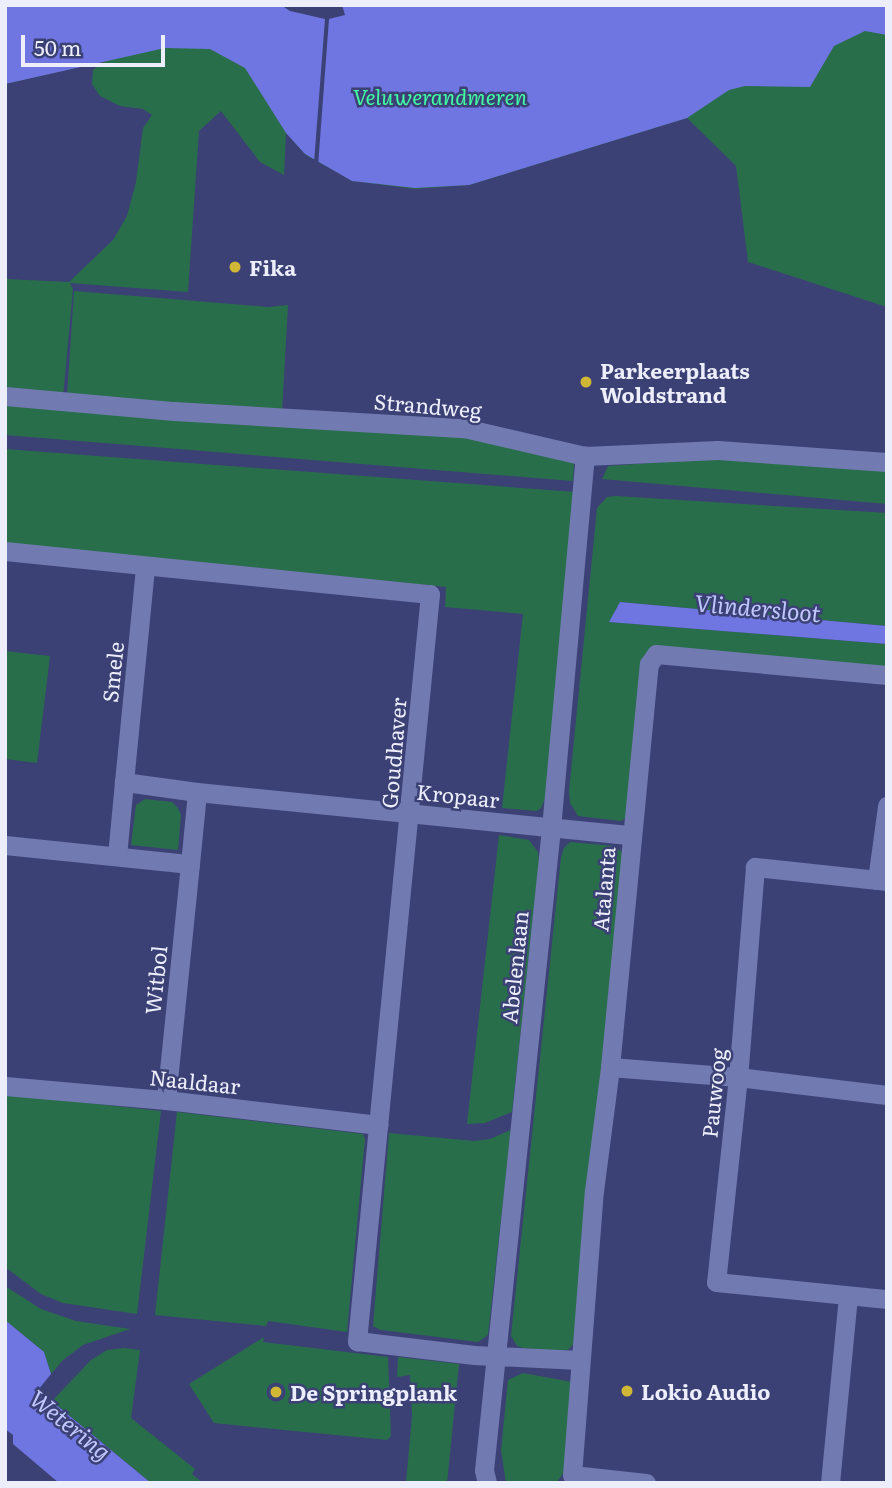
<!DOCTYPE html>
<style>
body{margin:0}
#map{position:relative;width:892px;height:1488px;overflow:hidden;background:#3c4175;font-family:Literata,serif}
div>[style]{position:absolute}
.green>*{inset:0;background:#296e4a}
.water>*{inset:0;background:#6f76e1}
.pier>*{inset:0;background:#3c4175}
.minor>*{height:19px;margin:-9.5px;padding:0 9.5px;transform-origin:9.5px;border-radius:9.5px;background:#727ab2}
.dots>*{width:19px;height:19px;translate:-50% -50%;box-sizing:border-box;border:4px solid #3c4175;border-radius:50%}
span{translate:-50% -50%;white-space:nowrap;text-align:center;line-height:1.15;-webkit-text-stroke:5px #3c4175;paint-order:stroke}
.park-label{font-size:21px;color:#42fca5;font-style:italic}
.poi-label{font-size:21px;color:#eceefb;font-weight:700}
.left{translate:0 -50%;text-align:left}
.street-label{font-size:21px;color:#eceefb}
.water-label{font-size:23px;color:#bfc7fd;font-style:italic}
.frame{position:absolute;inset:0;border:7px solid #eceefb;pointer-events:none}
.scale{position:absolute;left:21px;top:35px;width:144px;height:32px;box-sizing:border-box;border:4px solid #eceefb;border-top:0;padding-left:9px;font-size:21px;line-height:24px;white-space:nowrap;color:#eceefb;-webkit-text-stroke:5px #3c4175;paint-order:stroke}
</style>
<div id="map">
<div class="green">
<div style="clip-path:polygon(5px 5px,887px 5px,887px 307px,748px 262px,736px 166px,687px 118px,469px 185px,415px 189px,353px 181px,306px 155px,286px 133px,284px 175px,260px 162px,221px 111px,199px 131px,188px 292px,70px 283px,73px 289px,63px 397px,5px 393px,5px 279px,69px 282px,113px 240px,127px 216px,136px 182px,143px 128px,152px 115px,143px 109px,120px 106px,100px 96px,92px 84px,93px 70px,105px 61px,5px 84px)"></div>
<div style="clip-path:polygon(74px 291px,269px 307px,288px 305px,282px 412px,67px 396px)"></div>
<div style="clip-path:polygon(5px 405px,462px 434px,574px 462px,573px 481px,5px 435px)"></div>
<div style="clip-path:polygon(5px 449px,576px 492px,545px 799px,541px 808px,537px 811px,502px 808px,523px 614px,445px 607px,446px 587px,5px 543px)"></div>
<div style="clip-path:polygon(721px 458px,887px 471px,887px 504px,602px 479px,608px 466px)"></div>
<div style="clip-path:polygon(616px 496px,887px 513px,887px 626px,620px 602px,610px 622px,887px 644px,887px 668px,650px 647px,630px 816px,621px 821px,578px 816px,570px 803px,569px 791px,597px 508px,607px 497px)"></div>
<div style="clip-path:polygon(5px 651px,50px 656px,37px 763px,5px 759px)"></div>
<div style="clip-path:polygon(145px 799px,172px 802px,178px 808px,181px 815px,178px 850px,131px 845px,136px 805px)"></div>
<div style="clip-path:polygon(499px 835px,529px 840px,538px 852px,539px 861px,512px 1112px,485px 1123px,467px 1124px)"></div>
<div style="clip-path:polygon(570px 842px,615px 846px,624px 854px,575px 1342px,568px 1350px,555px 1351px,523px 1348px,517px 1346px,511px 1336px,561px 857px,564px 848px)"></div>
<div style="clip-path:polygon(5px 1094px,161px 1111px,137px 1314px,63px 1303px,41px 1294px,5px 1267px)"></div>
<div style="clip-path:polygon(177px 1112px,363px 1134px,365px 1139px,347px 1332px,268px 1321px,266px 1326px,155px 1315px)"></div>
<div style="clip-path:polygon(511px 1130px,488px 1335px,478px 1342px,381px 1330px,373px 1326px,389px 1133px,474px 1141px,490px 1139px)"></div>
<div style="clip-path:polygon(5px 1286px,41px 1309px,76px 1321px,130px 1329px,83px 1345px,63px 1360px,51px 1374px,44px 1352px,5px 1320px)"></div>
<div style="clip-path:polygon(264px 1337px,263px 1342px,388px 1357px,391px 1436px,387px 1440px,214px 1423px,189px 1384px)"></div>
<div style="clip-path:polygon(124px 1348px,140px 1350px,131px 1418px,195px 1469px,192px 1474px,203px 1483px,151px 1483px,52px 1401px,91px 1360px,107px 1350px)"></div>
<div style="clip-path:polygon(398px 1357px,459px 1364px,447px 1483px,406px 1483px,412px 1415px,410px 1375px,397px 1377px)"></div>
<div style="clip-path:polygon(523px 1373px,572px 1382px,565px 1471px,556px 1483px,506px 1483px,501px 1450px,508px 1380px)"></div>
</div>
<div class="water">
<div style="clip-path:polygon(5px 5px,887px 5px,887px 35px,865px 31px,834px 46px,810px 87px,745px 86px,729px 90px,687px 118px,469px 185px,415px 188px,352px 181px,305px 154px,286px 133px,245px 68px,210px 49px,165px 48px,5px 84px)"></div>
<div style="clip-path:polygon(620px 602px,887px 626px,887px 644px,609px 622px)"></div>
<div style="clip-path:polygon(5px 1320px,44px 1352px,51px 1374px,38px 1390px,151px 1483px,59px 1483px,13px 1444px,13px 1435px,5px 1429px)"></div>
</div>
<div class="pier">
<div style="clip-path:polygon(281px 5px,342px 5px,345px 15px,329px 19px,318px 166px,314px 163px,325px 19px,290px 11px)"></div>
</div>
<div class="minor">
<div style="left:5px;top:396px;width:170px;rotate:5.1deg"></div>
<div style="left:174px;top:411px;width:290px;rotate:3.4deg"></div>
<div style="left:464px;top:428px;width:124px;rotate:13deg"></div>
<div style="left:585px;top:456px;width:133px;rotate:-2.6deg"></div>
<div style="left:718px;top:450px;width:169px;rotate:4.1deg"></div>
<div style="left:5px;top:551px;width:427px;rotate:5.8deg"></div>
<div style="left:430px;top:594px;width:751px;rotate:95.58deg"></div>
<div style="left:357px;top:1341px;width:118px;rotate:6.8deg"></div>
<div style="left:474px;top:1355px;width:106px;rotate:2.7deg"></div>
<div style="left:124px;top:782px;width:217px;rotate:-84.4deg"></div>
<div style="left:197px;top:792px;width:436px;rotate:5.7deg"></div>
<div style="left:5px;top:845px;width:186px;rotate:5.9deg"></div>
<div style="left:190px;top:864px;width:72px;rotate:-84.4deg"></div>
<div style="left:197px;top:792px;width:74px;rotate:-172.2deg"></div>
<div style="left:124px;top:782px;width:74px;rotate:95.4deg"></div>
<div style="left:877px;top:880px;width:75px;rotate:-82.3deg"></div>
<div style="left:887px;top:881px;width:133px;rotate:-173.9deg"></div>
<div style="left:755px;top:867px;width:211px;rotate:94.6deg"></div>
<div style="left:738px;top:1077px;width:206px;rotate:96.1deg"></div>
<div style="left:716px;top:1282px;width:172px;rotate:5.7deg"></div>
<div style="left:610px;top:1067px;width:128px;rotate:4.5deg"></div>
<div style="left:738px;top:1077px;width:150px;rotate:6.9deg"></div>
<div style="left:5px;top:1086px;width:162px;rotate:5deg"></div>
<div style="left:166px;top:1100px;width:214px;rotate:6.7deg"></div>
<div style="left:166px;top:1100px;width:237px;rotate:-84.2deg"></div>
<div style="left:487px;top:1483px;width:13px;rotate:-103deg"></div>
<div style="left:484px;top:1470px;width:645px;rotate:-84.04deg"></div>
<div style="left:551px;top:828px;width:374px;rotate:-84.8deg"></div>
<div style="left:646px;top:1483px;width:74px;rotate:-173.8deg"></div>
<div style="left:572px;top:1475px;width:285px;rotate:-85.6deg"></div>
<div style="left:594px;top:1191px;width:125px;rotate:-82.6deg"></div>
<div style="left:610px;top:1067px;width:405px;rotate:-84.5deg"></div>
<div style="left:649px;top:664px;width:12px;rotate:-55deg"></div>
<div style="left:656px;top:654px;width:232px;rotate:5.2deg"></div>
<div style="left:830px;top:1483px;width:188px;rotate:-84.5deg"></div>
</div>
<div class="dots">
<div style="left:235px;top:267px;background:#d1b736"></div>
<div style="left:586px;top:382px;background:#d1b736"></div>
<div style="left:627px;top:1391px;background:#d1b736"></div>
<div style="left:276px;top:1392px;background:#d1b736"></div>
</div>
<div class="park-label">
<span style="left:440px;top:96px">Veluwerandmeren</span>
</div>
<div class="poi-label">
<span class="left" style="left:249px;top:267px">Fika</span>
<span class="left" style="left:600px;top:382px">Parkeerplaats<br>Woldstrand</span>
<span class="left" style="left:641px;top:1391px">Lokio Audio</span>
<span class="left" style="left:290px;top:1392px">De Springplank</span>
</div>
<div class="street-label">
<span style="left:428px;top:405px;rotate:5deg">Strandweg</span>
<span style="left:112px;top:672px;rotate:-84deg">Smele</span>
<span style="left:393px;top:753px;rotate:-85deg">Goudhaver</span>
<span style="left:458px;top:795px;rotate:6deg">Kropaar</span>
<span style="left:603px;top:889px;rotate:-85deg">Atalanta</span>
<span style="left:514px;top:967px;rotate:-84deg">Abelenlaan</span>
<span style="left:155px;top:980px;rotate:-84deg">Witbol</span>
<span style="left:195px;top:1081px;rotate:6deg">Naaldaar</span>
<span style="left:713px;top:1093px;rotate:-84deg">Pauwoog</span>
</div>
<div class="water-label">
<span style="left:758px;top:607px;rotate:5deg">Vlindersloot</span>
<span style="left:71px;top:1424px;rotate:39deg">Wetering</span>
</div>
<div class="frame"></div>
<div class="scale">50 m</div>
</div>
